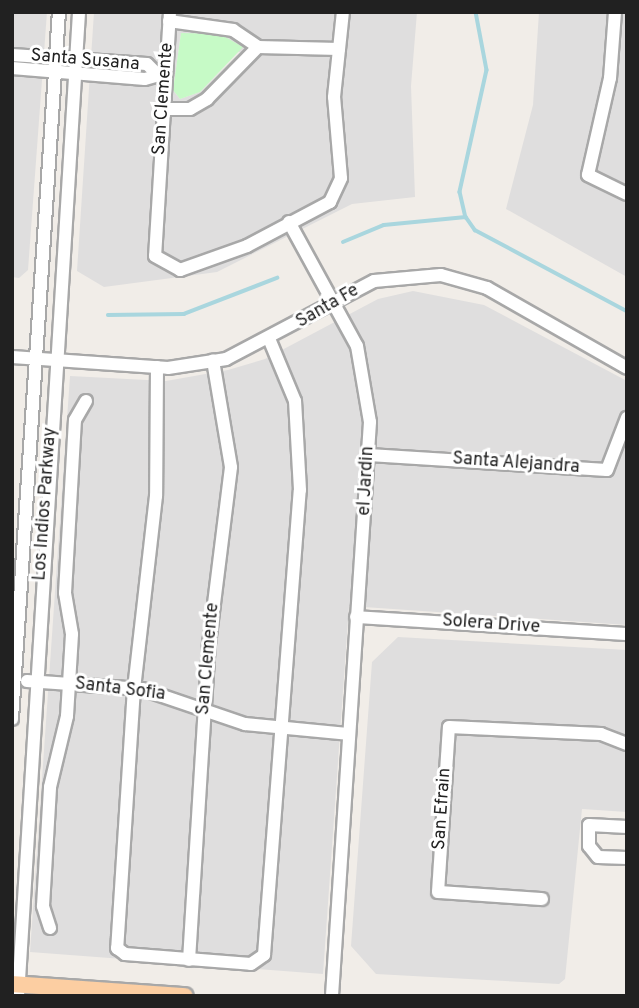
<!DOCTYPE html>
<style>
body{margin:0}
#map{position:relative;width:639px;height:1008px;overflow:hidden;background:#f1ede8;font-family:Overpass,sans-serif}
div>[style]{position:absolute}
.residential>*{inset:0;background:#dfdede}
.park>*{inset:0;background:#c6fac6}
.stream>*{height:3.5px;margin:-1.75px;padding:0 1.75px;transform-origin:1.75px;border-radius:1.75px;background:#a9d6de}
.roads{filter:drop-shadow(2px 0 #a8a8a8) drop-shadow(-2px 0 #a8a8a8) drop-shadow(0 2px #a8a8a8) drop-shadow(0 -2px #a8a8a8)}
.minor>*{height:12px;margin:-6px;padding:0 6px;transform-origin:6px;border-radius:6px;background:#fff}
.major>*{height:16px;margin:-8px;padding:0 8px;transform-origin:8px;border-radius:8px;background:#fccea2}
span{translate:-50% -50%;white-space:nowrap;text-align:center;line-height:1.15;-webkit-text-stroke:6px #fff;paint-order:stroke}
.street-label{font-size:18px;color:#212121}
.frame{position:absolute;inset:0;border:14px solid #212121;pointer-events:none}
</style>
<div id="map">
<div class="residential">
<div style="clip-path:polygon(12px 12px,47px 12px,28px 270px,19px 278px,12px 277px)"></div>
<div style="clip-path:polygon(evenodd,94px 12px,417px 12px,411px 86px,415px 197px,352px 204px,217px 272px,104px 287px,77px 271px,94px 12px,181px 33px,240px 52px,200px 92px,180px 99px,173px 90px,181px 33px)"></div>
<div style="clip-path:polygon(539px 12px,627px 12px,627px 277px,506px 209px,533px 105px)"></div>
<div style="clip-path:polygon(413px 291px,484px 305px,627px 381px,627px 625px,349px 606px,323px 974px,30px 952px,70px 376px,166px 381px,228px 370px,265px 359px,378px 299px)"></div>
<div style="clip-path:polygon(398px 637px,627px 650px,627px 812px,582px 809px,565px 979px,559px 984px,376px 974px,351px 946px,372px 662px)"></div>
</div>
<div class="park">
<div style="clip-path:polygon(181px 33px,220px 34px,243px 47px,200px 92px,180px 99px,173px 90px)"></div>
</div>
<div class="stream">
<div style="left:476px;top:12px;width:59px;rotate:79.3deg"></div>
<div style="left:487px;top:70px;width:125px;rotate:102.5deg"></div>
<div style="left:460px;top:192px;width:26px;rotate:77deg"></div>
<div style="left:466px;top:217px;width:16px;rotate:55deg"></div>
<div style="left:475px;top:230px;width:172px;rotate:28.1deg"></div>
<div style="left:343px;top:242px;width:44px;rotate:-22.5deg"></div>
<div style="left:384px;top:225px;width:82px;rotate:-5.6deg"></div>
<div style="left:108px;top:315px;width:76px;rotate:-0.8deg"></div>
<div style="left:184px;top:314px;width:100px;rotate:-21.2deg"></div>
</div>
<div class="roads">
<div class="minor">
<div style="left:170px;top:12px;width:244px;rotate:93.5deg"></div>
<div style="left:155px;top:256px;width:29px;rotate:29deg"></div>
<div style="left:180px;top:270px;width:71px;rotate:-19.7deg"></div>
<div style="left:247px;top:246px;width:94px;rotate:-27.9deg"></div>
<div style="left:330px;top:202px;width:26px;rotate:-65deg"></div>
<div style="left:341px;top:178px;width:81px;rotate:-94.9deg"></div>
<div style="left:334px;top:97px;width:85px;rotate:-84deg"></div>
<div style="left:615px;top:12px;width:66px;rotate:94.3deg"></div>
<div style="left:610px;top:78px;width:99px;rotate:102.8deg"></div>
<div style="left:588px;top:175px;width:43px;rotate:26deg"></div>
<div style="left:169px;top:21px;width:65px;rotate:8deg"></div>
<div style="left:233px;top:30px;width:30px;rotate:34deg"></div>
<div style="left:258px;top:47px;width:81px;rotate:1.4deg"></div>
<div style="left:12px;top:55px;width:135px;rotate:3.8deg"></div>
<div style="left:147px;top:64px;width:13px;rotate:45deg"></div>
<div style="left:12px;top:68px;width:133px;rotate:4.7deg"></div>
<div style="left:145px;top:79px;width:22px;rotate:-16deg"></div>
<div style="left:163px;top:109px;width:27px"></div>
<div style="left:190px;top:109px;width:20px;rotate:-30deg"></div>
<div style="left:207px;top:99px;width:73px;rotate:-45.6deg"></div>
<div style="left:289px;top:222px;width:141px;rotate:61.3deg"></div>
<div style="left:357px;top:346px;width:77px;rotate:80.3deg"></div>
<div style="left:370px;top:422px;width:575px;rotate:93.79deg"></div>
<div style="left:12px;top:357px;width:156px;rotate:4deg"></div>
<div style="left:168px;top:368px;width:59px;rotate:-8.8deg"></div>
<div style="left:226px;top:359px;width:167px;rotate:-27.8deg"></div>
<div style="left:374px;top:281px;width:67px;rotate:-5.1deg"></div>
<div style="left:441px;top:275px;width:48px;rotate:15.8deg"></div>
<div style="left:487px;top:288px;width:161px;rotate:29.7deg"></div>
<div style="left:157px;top:367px;width:129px;rotate:90.4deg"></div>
<div style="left:156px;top:496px;width:193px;rotate:96.5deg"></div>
<div style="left:134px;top:688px;width:261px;rotate:93.7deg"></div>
<div style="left:117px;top:948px;width:10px;rotate:37deg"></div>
<div style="left:125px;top:954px;width:126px;rotate:4.5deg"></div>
<div style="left:251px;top:964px;width:16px;rotate:-35deg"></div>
<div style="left:264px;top:955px;width:466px;rotate:-85.6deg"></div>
<div style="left:300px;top:490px;width:89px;rotate:-93.2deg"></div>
<div style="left:295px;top:401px;width:65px;rotate:-112.6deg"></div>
<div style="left:369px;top:455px;width:238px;rotate:3.6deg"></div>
<div style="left:607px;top:470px;width:56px;rotate:-69deg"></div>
<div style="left:356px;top:617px;width:272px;rotate:3.6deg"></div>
<div style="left:27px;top:681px;width:115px;rotate:4deg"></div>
<div style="left:142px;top:689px;width:109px;rotate:18.8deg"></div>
<div style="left:245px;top:724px;width:103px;rotate:5.5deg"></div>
<div style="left:12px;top:719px;width:709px;rotate:-86.2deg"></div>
<div style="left:627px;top:827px;width:38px;rotate:-177deg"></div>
<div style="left:589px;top:825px;width:21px;rotate:90deg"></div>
<div style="left:589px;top:846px;width:14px;rotate:51deg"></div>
<div style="left:598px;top:857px;width:29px;rotate:2deg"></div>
<div style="left:542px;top:899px;width:104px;rotate:-176.1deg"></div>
<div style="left:438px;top:892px;width:165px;rotate:-86.2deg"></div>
<div style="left:449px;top:727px;width:152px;rotate:2.6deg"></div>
<div style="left:601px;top:734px;width:28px;rotate:21deg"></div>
<div style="left:50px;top:928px;width:23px;rotate:-108deg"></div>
<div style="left:43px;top:906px;width:119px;rotate:-86.6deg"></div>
<div style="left:50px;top:787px;width:73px;rotate:-76.5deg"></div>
<div style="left:67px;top:716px;width:82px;rotate:-86.5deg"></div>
<div style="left:72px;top:634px;width:42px;rotate:-99.7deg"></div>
<div style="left:65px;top:593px;width:173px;rotate:-86.7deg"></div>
<div style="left:75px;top:420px;width:22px;rotate:-60deg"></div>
<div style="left:189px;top:960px;width:317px;rotate:-86.4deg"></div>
<div style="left:209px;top:644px;width:178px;rotate:-82.9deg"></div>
<div style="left:231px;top:467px;width:108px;rotate:-99.6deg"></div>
<div style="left:18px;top:996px;width:986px;rotate:-86.45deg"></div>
</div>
<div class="major">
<div style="left:12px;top:984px;width:173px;rotate:4deg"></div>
</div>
</div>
<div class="street-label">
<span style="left:85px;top:61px;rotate:5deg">Santa Susana</span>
<span style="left:164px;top:99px;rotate:-86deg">San Clemente</span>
<span style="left:328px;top:307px;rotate:-30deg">Santa Fe</span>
<span style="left:516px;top:464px;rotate:4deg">Santa Alejandra</span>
<span style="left:367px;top:481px;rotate:-87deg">el Jardin</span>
<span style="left:46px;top:504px;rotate:-86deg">Los Indios Parkway</span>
<span style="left:491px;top:625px;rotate:4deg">Solera Drive</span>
<span style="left:209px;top:659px;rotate:-85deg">San Clemente</span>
<span style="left:120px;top:690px;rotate:7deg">Santa Sofia</span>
<span style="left:443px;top:809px;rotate:-86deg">San Efrain</span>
</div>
<div class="frame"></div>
</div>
